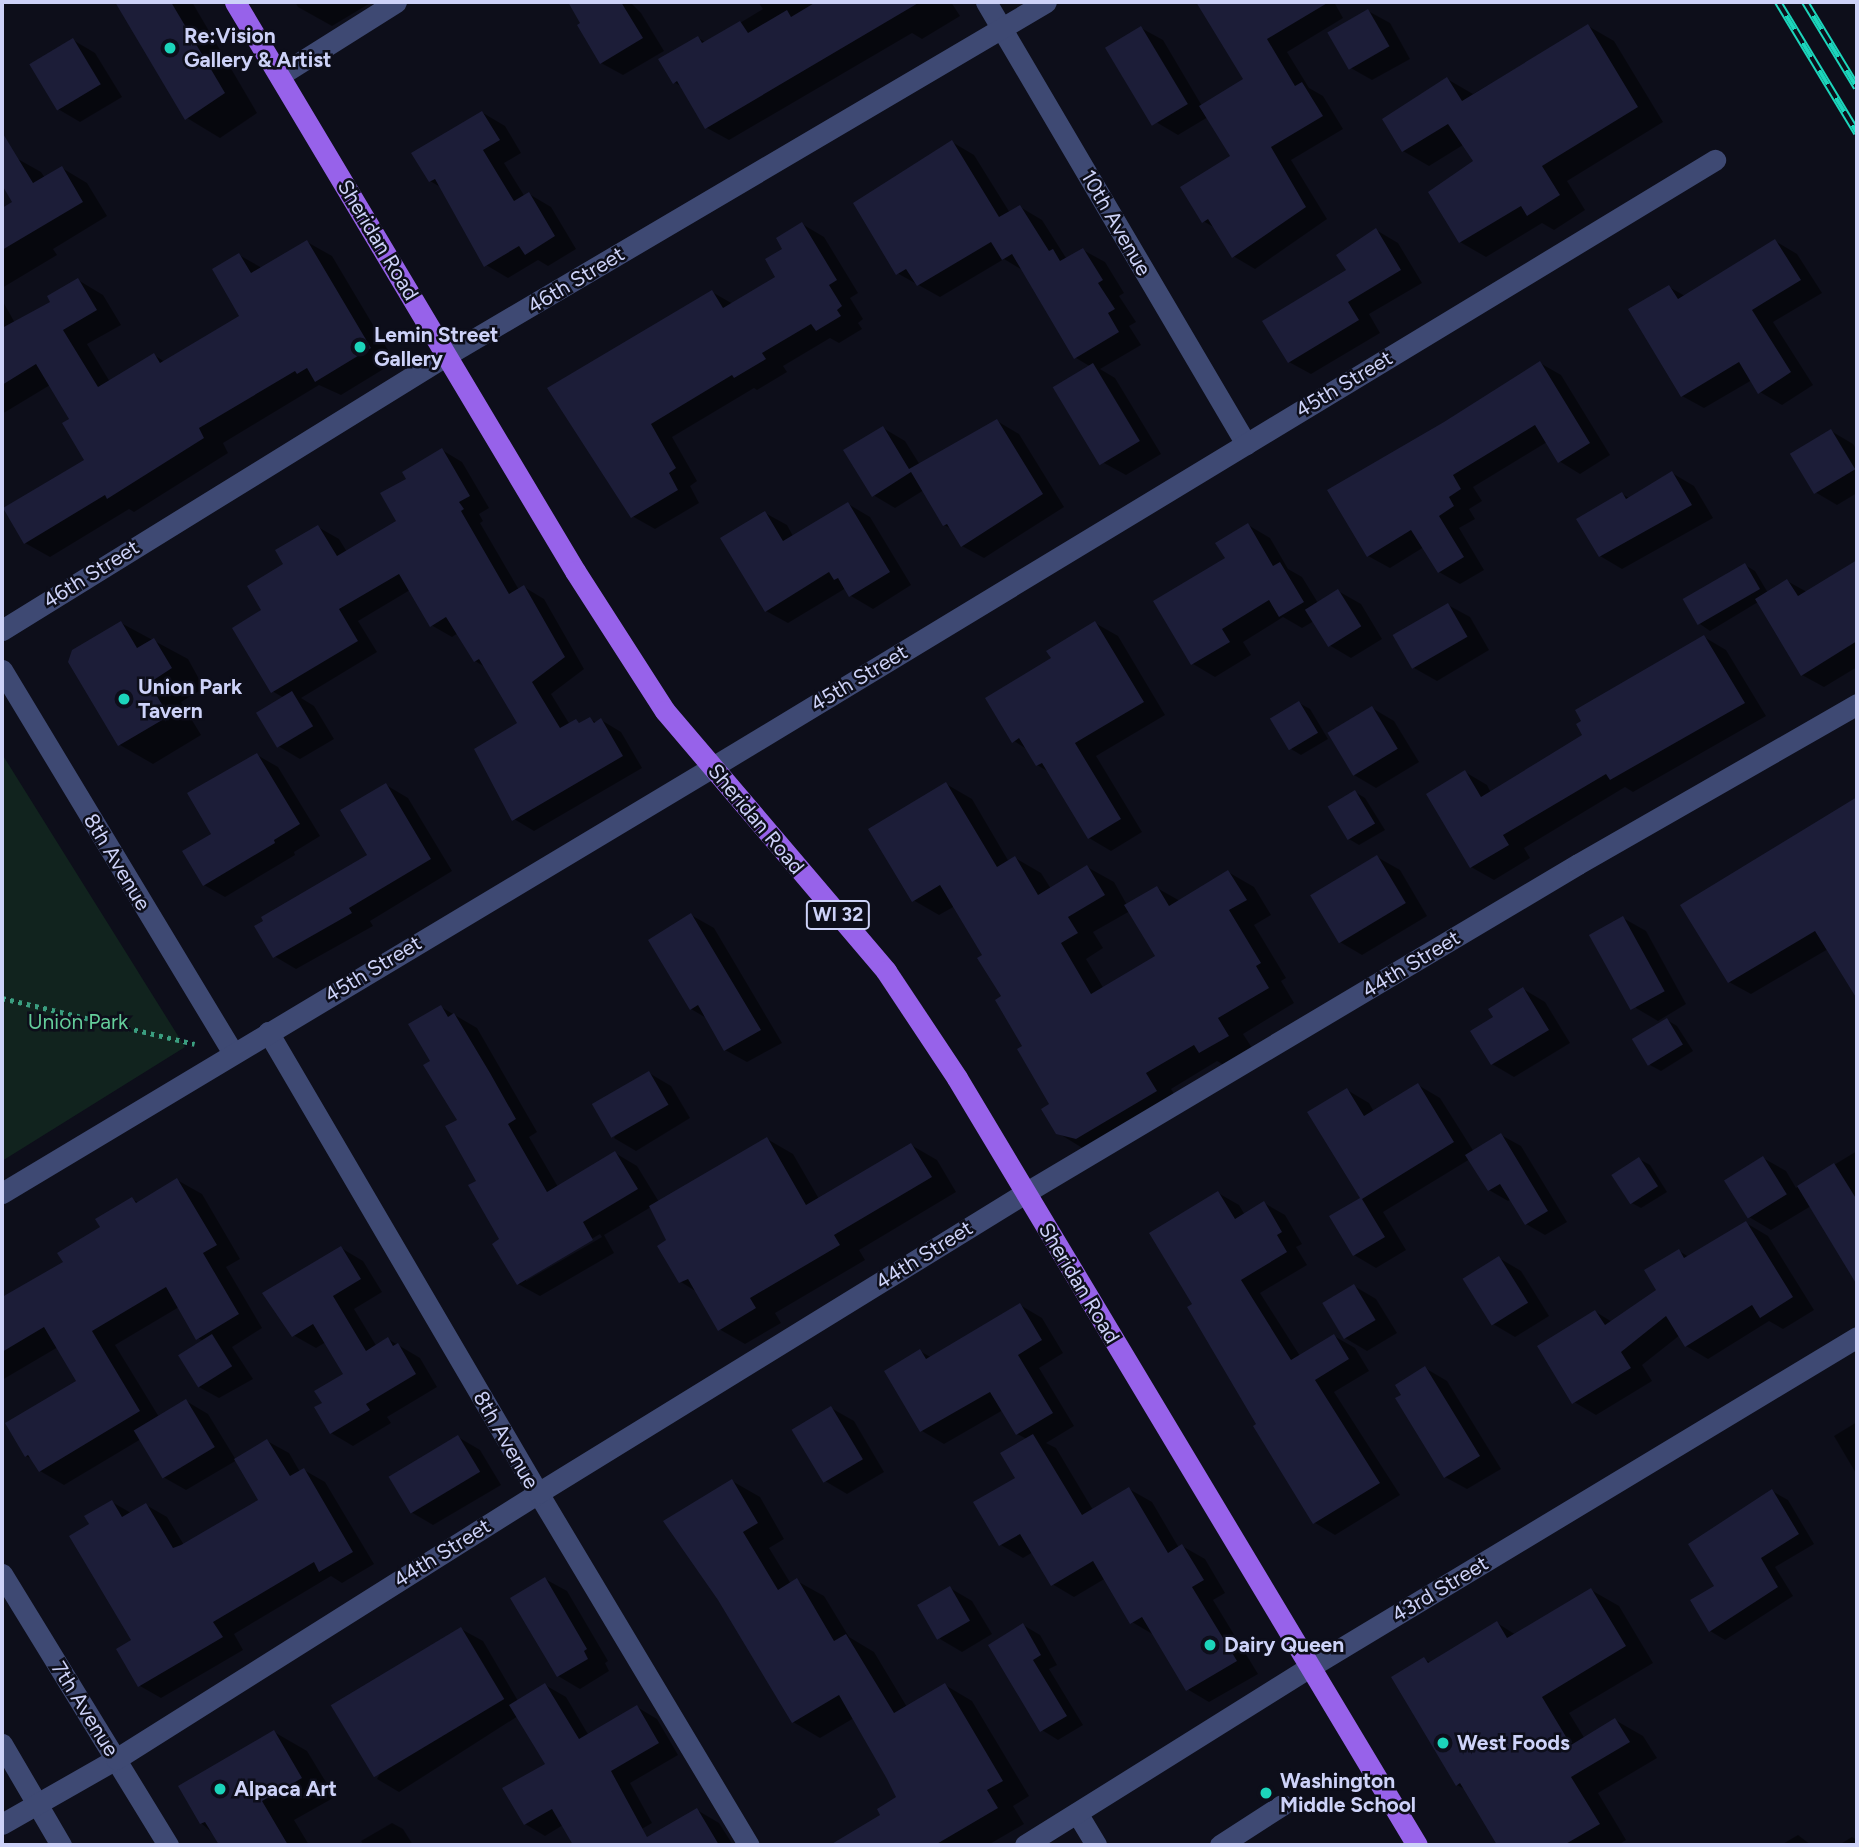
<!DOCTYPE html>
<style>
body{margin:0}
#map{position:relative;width:1859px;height:1847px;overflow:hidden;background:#0d0e1a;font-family:Figtree,sans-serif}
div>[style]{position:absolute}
.green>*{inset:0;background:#11231e}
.shadow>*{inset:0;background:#0007}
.building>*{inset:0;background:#1c1d38;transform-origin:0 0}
.path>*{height:4.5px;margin-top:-2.25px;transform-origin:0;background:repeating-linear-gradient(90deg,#3b9e80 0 3.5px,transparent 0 8.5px)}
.minor>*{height:21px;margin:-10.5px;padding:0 10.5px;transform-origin:10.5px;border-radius:10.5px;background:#3e4973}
.major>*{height:21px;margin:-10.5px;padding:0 10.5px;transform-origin:10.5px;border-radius:10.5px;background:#9762ea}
.rail>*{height:8px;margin-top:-4px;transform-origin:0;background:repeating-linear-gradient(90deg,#0d0e1a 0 16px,#1cd5bb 0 32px);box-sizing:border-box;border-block:2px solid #1cd5bb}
.dots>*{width:19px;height:19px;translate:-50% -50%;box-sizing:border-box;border:4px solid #0d0e1a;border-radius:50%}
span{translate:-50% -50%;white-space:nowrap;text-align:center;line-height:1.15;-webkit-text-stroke:5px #0d0e1a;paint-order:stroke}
.shield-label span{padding:2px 5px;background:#0d0e1a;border:2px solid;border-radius:5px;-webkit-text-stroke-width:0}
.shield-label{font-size:19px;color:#cdd2f8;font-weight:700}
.poi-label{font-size:21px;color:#cdd2f8;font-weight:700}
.left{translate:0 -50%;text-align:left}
.street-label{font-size:21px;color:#cdd2f8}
.park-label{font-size:21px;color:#64cd9a}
.frame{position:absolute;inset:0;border:4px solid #cdd2f8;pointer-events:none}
</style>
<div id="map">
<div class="green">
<div style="clip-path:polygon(2px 754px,185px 1047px,2px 1161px)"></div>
</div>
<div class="shadow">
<div style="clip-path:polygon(117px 2px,192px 2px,257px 113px,220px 138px,187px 118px)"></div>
<div style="clip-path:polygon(295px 2px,372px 2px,332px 26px,298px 7px)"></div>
<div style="clip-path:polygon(570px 2px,630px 2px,641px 13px,664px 51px,623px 75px,601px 63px)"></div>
<div style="clip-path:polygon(758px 2px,951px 2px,960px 16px,922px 39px,912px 33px,729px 140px,707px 128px,682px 87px,674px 82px,698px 38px,707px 43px,763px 9px)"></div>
<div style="clip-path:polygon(1198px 2px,1334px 2px,1343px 18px,1287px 52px,1309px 88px,1323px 96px,1343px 129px,1291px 160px,1327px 219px,1255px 269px,1233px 256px,1217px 229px,1203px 221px,1232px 157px,1208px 117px,1178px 135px,1156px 122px,1141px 28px,1163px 40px,1202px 106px,1245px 79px)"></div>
<div style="clip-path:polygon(1368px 11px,1390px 23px,1410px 59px,1372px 80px,1349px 67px)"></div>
<div style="clip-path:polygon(1588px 26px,1614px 41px,1663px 122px,1567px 181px,1585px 210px,1554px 230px,1542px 223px,1486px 257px,1460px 242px,1475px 162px,1463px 145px,1429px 166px,1403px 151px,1447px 79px,1473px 94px)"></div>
<div style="clip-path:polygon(73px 40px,95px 53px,122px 97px,80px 122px,58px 109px)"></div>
<div style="clip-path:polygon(483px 113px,505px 126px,521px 153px,504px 163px,525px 197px,529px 194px,551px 207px,576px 249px,548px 266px,538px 260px,508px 278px,486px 265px,442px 188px,430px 181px)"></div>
<div style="clip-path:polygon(952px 142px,974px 155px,1010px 213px,1020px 207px,1042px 220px,1066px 258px,1083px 250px,1105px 262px,1124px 293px,1119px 296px,1136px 322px,1129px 326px,1141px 345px,1100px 369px,1115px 378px,1161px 454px,1126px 475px,1104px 463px,1091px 367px,1076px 358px,1024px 271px,1004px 259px,940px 297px,897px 273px)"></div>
<div style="clip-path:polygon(16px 158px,41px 172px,45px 178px,62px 168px,87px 183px,107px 216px,53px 249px,57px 255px,2px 288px,2px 210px,14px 203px,2px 181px,2px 166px)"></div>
<div style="clip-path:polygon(802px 224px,824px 237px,858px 293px,850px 298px,863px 319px,858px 323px,862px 329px,839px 343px,830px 338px,783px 366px,787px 372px,757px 390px,754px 388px,672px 437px,697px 481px,690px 486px,699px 503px,655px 529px,632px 516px,550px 388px,712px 292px,733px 304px,778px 277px,784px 249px)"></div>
<div style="clip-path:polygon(1376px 230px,1398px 243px,1422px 283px,1369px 314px,1380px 333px,1311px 374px,1289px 362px)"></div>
<div style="clip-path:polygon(1775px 241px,1797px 254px,1822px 293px,1773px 322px,1813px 385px,1782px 405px,1760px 392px,1752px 380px,1704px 408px,1682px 396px,1669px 287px,1685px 296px)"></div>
<div style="clip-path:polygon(307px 242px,332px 256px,395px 362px,341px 395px,319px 385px,223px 443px,228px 453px,134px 512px,129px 509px,50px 557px,25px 543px,87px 461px,72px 420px,50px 385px,2px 414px,2px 300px,15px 323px,53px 302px,78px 280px,103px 295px,121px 325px,87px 344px,110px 382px,154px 355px,165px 362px,242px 317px,239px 255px,262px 268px)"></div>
<div style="clip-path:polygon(1540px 363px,1561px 375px,1610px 455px,1580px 474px,1559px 461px,1547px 442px,1473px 487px,1482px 501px,1469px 509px,1475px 519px,1459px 528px,1484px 570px,1460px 584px,1439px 572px,1424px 547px,1390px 568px,1368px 556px,1444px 424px)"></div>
<div style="clip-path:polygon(997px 421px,1019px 434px,1064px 507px,984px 558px,962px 546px,952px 529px,944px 525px,924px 490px,895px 508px,873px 495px,883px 428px,905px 441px,920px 465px)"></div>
<div style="clip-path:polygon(1831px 431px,1853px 444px,1857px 450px,1857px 493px,1837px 505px,1815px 492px)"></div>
<div style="clip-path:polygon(442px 450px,462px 462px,489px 508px,479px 514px,483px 521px,480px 523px,519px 590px,524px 587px,544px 599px,584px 669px,551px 694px,570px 725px,576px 721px,581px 724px,590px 719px,597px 723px,601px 720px,621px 732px,642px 768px,534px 831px,514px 819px,519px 724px,485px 667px,475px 661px,458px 633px,452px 637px,431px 625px,410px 590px,358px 621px,377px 652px,301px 698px,314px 706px,334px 739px,300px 759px,278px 746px,284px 698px,272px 691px,264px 611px,285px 565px,318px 527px,339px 539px,347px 552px,398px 521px,408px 479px)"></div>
<div style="clip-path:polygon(1672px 473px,1694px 486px,1713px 518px,1622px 569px,1600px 556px,1622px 494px,1629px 498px)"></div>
<div style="clip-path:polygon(848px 504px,870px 517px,911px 585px,873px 609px,851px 596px,846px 588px,788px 623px,766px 611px,765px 513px,787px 525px,793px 536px)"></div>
<div style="clip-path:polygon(1248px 525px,1270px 538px,1288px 569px,1302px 577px,1318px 603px,1338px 591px,1361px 604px,1382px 639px,1351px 658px,1329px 645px,1314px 621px,1302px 628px,1283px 617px,1243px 642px,1251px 655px,1215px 677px,1193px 664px,1227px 559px)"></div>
<div style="clip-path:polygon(1857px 562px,1857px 667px,1824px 687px,1802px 675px,1758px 602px,1710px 631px,1700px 624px,1745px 565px,1755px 571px,1768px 593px,1787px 581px,1807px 592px)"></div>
<div style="clip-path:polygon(1448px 605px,1470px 617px,1489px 650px,1437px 681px,1414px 668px)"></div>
<div style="clip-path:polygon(121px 623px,188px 659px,204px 688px,181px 702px,201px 735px,153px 764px,120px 745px)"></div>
<div style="clip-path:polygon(1095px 623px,1118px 636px,1165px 715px,1096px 756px,1142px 832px,1111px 851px,1089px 838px,1049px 772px,1037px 765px,1028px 750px,1014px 741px,1053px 659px)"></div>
<div style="clip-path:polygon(1704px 637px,1726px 650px,1766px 716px,1633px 792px,1625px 787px,1524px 848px,1530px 858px,1494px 880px,1471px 867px,1465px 772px,1487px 785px,1491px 793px,1585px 735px)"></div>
<div style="clip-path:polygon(1299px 703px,1310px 709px,1328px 739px,1301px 755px,1291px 749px)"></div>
<div style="clip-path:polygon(1372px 708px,1394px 721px,1419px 762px,1376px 788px,1354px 775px)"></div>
<div style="clip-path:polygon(257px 755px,278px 767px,320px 836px,294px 852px,295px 855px,225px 897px,204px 885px,213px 834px)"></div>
<div style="clip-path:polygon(evenodd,946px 784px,972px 799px,1009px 862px,1015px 858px,1041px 873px,1051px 889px,1087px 867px,1114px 882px,1127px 905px,1157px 888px,1180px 901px,1228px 872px,1254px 887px,1271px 915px,1254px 925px,1286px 978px,1281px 981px,1294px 1003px,1243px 1034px,1254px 1051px,1227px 1067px,1217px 1061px,1171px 1089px,1182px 1106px,1084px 1149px,1058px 1133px,1052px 1104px,985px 955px,955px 906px,939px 915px,913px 900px,946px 784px,1130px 911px,1157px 956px,1104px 989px,1086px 959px,1103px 948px,1093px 932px,1130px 911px)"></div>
<div style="clip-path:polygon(386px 785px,408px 798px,452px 871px,370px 921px,373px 926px,296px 969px,274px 956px,369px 855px)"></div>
<div style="clip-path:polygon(1355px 792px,1365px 798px,1385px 830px,1359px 845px,1349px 839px)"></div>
<div style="clip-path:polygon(1857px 798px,1857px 989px,1851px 986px,1828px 949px,1751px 994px,1729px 982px,1683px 906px)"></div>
<div style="clip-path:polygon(1377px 857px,1400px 870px,1427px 916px,1362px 955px,1340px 942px)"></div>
<div style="clip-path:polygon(691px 915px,714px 928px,782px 1043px,747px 1062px,725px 1050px,708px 1019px,691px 1009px)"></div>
<div style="clip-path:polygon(1623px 918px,1646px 931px,1686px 1004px,1658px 1021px,1636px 1008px)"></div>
<div style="clip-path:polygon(1523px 989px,1545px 1002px,1570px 1043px,1514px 1077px,1492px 1064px,1496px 1018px)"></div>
<div style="clip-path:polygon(evenodd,441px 1007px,477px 1028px,537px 1132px,529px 1137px,558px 1187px,615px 1153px,637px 1166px,659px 1202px,767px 1139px,793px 1154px,819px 1199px,911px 1145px,937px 1160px,956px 1192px,859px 1250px,865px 1260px,775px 1313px,781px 1323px,745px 1344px,719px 1329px,697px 1292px,681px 1282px,669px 1241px,651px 1207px,604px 1235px,614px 1253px,540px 1296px,518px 1284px,478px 1181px,459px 1120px,432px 1061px,441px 1007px,600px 1234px,602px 1237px,526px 1281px,526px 1277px,600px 1234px)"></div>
<div style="clip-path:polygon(1667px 1020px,1677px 1026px,1693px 1051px,1661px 1071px,1650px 1065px)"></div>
<div style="clip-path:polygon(649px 1073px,671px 1086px,690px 1118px,636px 1151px,614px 1138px)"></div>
<div style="clip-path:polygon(1418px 1085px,1440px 1098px,1474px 1152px,1501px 1135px,1521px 1146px,1567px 1222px,1545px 1235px,1526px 1224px,1511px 1199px,1508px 1201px,1489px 1190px,1470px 1159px,1383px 1212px,1406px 1250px,1376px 1268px,1354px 1255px,1331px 1217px,1362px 1198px,1347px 1090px,1369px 1103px,1374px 1112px)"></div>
<div style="clip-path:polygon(1857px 1151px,1857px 1271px,1847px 1265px,1811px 1206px,1771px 1230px,1749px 1217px,1763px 1158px,1786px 1171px,1796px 1188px)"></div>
<div style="clip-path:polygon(1639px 1159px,1650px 1165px,1667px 1192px,1641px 1208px,1630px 1202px)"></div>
<div style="clip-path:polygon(177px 1180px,202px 1194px,240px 1259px,226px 1267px,262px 1328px,232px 1347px,253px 1379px,219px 1398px,197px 1386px,203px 1341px,198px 1338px,179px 1307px,115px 1345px,159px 1417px,186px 1401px,208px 1414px,236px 1460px,267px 1441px,289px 1453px,300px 1472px,304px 1470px,325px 1482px,374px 1564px,342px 1583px,331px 1576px,234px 1634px,243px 1650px,161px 1698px,140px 1686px,118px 1650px,134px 1641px,91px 1525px,112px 1502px,131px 1513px,146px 1505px,167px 1517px,184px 1545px,261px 1501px,237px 1460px,186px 1490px,163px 1477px,141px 1439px,64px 1485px,40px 1471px,34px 1460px,26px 1456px,78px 1382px,58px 1347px,2px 1380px,2px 1297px,65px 1263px,132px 1199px,139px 1203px)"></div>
<div style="clip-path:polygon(1218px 1193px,1239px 1205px,1245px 1215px,1264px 1203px,1285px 1215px,1302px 1244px,1296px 1247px,1307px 1265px,1260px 1293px,1300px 1356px,1334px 1336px,1355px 1348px,1369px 1371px,1334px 1392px,1400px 1495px,1335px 1535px,1315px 1523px,1194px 1304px)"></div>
<div style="clip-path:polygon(1746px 1223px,1768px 1236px,1814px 1310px,1783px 1329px,1769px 1321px,1708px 1359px,1686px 1346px,1680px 1335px,1642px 1365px,1652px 1381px,1596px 1415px,1574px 1402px,1596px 1312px,1612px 1322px,1659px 1290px,1679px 1251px,1689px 1257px)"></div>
<div style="clip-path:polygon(341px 1248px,363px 1261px,382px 1292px,354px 1309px,377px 1347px,388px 1339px,420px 1358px,437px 1387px,387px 1417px,391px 1423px,353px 1446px,331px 1433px,324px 1403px,346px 1374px,326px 1342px,316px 1348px,293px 1335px)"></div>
<div style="clip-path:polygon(1499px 1258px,1521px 1271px,1549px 1316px,1515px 1337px,1493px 1324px)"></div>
<div style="clip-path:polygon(1354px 1286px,1376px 1299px,1397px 1333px,1367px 1351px,1345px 1338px)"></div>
<div style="clip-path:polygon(1020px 1305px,1042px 1318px,1063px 1353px,1039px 1368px,1074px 1426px,1046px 1443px,1056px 1448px,1093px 1510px,1129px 1489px,1152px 1502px,1179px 1548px,1182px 1546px,1205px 1559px,1225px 1593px,1213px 1600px,1258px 1674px,1209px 1702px,1187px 1689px,1154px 1635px,1132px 1622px,1106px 1578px,1074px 1597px,1052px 1584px,1033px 1552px,1023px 1558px,1001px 1545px,1027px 1439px,1017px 1434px,1003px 1410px,944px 1444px,922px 1431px,886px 1371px,920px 1351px,932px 1358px)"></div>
<div style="clip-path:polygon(1425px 1368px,1447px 1381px,1501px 1469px,1467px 1489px,1445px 1477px,1402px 1395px)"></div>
<div style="clip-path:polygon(831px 1408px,854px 1421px,884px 1472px,847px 1494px,825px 1481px)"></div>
<div style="clip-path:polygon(1857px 1422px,1857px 1475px,1834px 1436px)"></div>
<div style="clip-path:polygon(458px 1437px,480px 1450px,501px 1485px,433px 1525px,411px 1512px)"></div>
<div style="clip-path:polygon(732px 1481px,760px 1497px,784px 1539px,769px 1548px,791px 1584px,797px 1581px,824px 1596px,849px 1637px,874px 1652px,907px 1707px,945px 1685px,972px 1701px,1029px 1796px,1013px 1806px,1024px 1824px,988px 1845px,853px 1845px,848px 1837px,882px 1816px,898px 1798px,854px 1718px,820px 1738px,793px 1722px,720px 1599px)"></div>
<div style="clip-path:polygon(1772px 1491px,1788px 1500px,1814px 1544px,1775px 1567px,1793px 1596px,1725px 1640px,1710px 1631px,1716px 1586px,1738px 1516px,1736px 1513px)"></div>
<div style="clip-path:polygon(545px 1579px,567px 1591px,608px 1661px,605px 1663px,609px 1671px,580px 1689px,558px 1676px)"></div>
<div style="clip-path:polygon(950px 1588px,972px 1601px,992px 1634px,962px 1652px,940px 1639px)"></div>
<div style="clip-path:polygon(1591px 1590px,1619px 1606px,1653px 1663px,1569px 1713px,1585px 1739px,1615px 1720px,1643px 1736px,1657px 1758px,1598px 1793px,1626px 1840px,1618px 1845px,1499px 1845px,1466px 1790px,1457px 1785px,1424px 1659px,1431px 1663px,1497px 1623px,1516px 1635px)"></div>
<div style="clip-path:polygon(1023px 1625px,1040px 1635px,1057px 1665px,1049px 1669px,1083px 1725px,1058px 1740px,1042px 1730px)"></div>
<div style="clip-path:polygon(461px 1629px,483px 1641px,518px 1701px,545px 1685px,566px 1697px,589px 1736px,637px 1707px,657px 1719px,678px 1755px,630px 1783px,652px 1823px,614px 1845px,576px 1845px,563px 1825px,545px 1836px,525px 1824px,547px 1764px,518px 1716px,399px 1792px,377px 1779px)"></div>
<div style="clip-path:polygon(274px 1732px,307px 1751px,335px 1797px,294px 1820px,309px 1845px,226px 1845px,201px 1823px)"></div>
<div style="clip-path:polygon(697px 1810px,719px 1823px,733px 1845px,637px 1845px)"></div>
<div style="clip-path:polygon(392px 1823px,403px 1829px,413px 1845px,364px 1845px,361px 1841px)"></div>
<div style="clip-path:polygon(1798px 1835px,1811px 1845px,1781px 1845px)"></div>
<div style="clip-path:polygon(1852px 1837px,1857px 1840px,1857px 1845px,1839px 1845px)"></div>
</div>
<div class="building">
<div style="clip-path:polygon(115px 2px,171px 2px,225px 93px,185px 120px)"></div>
<div style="clip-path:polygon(568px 2px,621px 2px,643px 38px,600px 64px,577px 25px,580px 23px)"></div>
<div style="clip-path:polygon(816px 2px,920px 2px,705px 129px,677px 81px,673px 84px,658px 59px,698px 36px,702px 43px,740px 21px,748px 33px,787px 10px,791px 17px)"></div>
<div style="clip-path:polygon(1196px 2px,1329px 2px,1267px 39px,1295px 86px,1302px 82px,1323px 116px,1271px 147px,1306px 207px,1232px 258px,1208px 219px,1202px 223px,1180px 187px,1230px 156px,1199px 106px,1243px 79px)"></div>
<div style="left:1368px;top:9px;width:43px;height:47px;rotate:60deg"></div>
<div style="clip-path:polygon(1588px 24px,1638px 107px,1542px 166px,1560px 195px,1527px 216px,1521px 206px,1459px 243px,1428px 192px,1473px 161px,1448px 124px,1402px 152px,1382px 119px,1447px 77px,1462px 101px)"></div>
<div style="left:1141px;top:26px;width:91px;height:42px;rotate:59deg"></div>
<div style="left:73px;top:38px;width:54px;height:51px;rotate:59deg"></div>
<div style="clip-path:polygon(482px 111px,500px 140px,483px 150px,514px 201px,529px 192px,555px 236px,525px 255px,519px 246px,484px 267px,435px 179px,429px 182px,411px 153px)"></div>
<div style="clip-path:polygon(2px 132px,33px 183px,62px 166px,83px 202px,2px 250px,2px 208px,12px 202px,2px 185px)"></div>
<div style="clip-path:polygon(952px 140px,999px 217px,1020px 205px,1049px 251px,1053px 249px,1060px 261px,1083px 248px,1103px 280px,1098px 283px,1115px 309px,1108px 313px,1119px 332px,1074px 359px,1012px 254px,1002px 260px,991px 242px,917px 286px,906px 269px,896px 275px,853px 203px)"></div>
<div style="clip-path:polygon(802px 222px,837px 280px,829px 285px,842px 306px,837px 310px,841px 316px,816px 331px,811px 324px,762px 353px,766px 359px,734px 378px,732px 375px,651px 424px,676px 468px,669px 473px,678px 490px,631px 518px,547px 388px,712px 290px,723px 308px,775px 277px,765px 259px,782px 249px,776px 238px)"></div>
<div style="clip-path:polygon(1376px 228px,1401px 270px,1348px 302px,1359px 320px,1288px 363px,1262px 321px,1346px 270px,1336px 255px)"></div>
<div style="clip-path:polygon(1775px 239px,1801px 280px,1752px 310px,1791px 372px,1758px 394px,1739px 362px,1681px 397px,1628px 309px,1669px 285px,1678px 299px)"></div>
<div style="clip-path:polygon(307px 240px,371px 348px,315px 382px,307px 368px,297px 374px,295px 371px,199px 428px,204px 438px,107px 499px,105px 495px,24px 544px,3px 508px,84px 460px,62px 423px,69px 419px,36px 364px,2px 385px,2px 328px,50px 302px,47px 296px,78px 278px,97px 310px,63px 330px,98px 387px,154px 353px,160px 363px,239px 316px,212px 269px,239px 253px,251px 273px)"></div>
<div style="clip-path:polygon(1540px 361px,1590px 443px,1558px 463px,1535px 425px,1453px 475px,1461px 489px,1449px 497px,1454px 506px,1439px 516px,1464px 557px,1438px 573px,1411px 530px,1367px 557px,1327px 490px,1444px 422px)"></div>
<div style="left:1093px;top:363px;width:91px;height:47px;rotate:59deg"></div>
<div style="clip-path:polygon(997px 419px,1043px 494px,961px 547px,947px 524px,943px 526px,911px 472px,872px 497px,843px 450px,883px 426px,909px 469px)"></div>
<div style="left:1831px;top:429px;width:47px;height:48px;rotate:59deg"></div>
<div style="clip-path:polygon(442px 448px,470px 496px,459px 502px,464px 509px,461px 511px,509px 594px,524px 585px,565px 657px,532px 682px,560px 728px,576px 719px,579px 723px,590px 717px,594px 723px,601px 718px,623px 756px,512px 821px,474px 749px,517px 723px,479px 659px,474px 662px,446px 617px,430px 627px,399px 574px,339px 609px,358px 641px,271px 693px,232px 628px,261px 610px,247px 586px,283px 564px,275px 550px,318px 525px,337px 556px,396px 521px,380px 493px,406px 479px,402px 472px)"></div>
<div style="clip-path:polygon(1672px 471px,1692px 505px,1599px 557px,1576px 519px,1622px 492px,1626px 499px)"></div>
<div style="clip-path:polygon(848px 502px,890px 572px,849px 597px,838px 578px,834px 580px,829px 572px,765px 612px,720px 538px,765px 511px,783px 541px)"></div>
<div style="clip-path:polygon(1248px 523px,1273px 566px,1280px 562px,1304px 602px,1279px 617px,1269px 600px,1222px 629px,1230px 642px,1191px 665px,1153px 601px,1225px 558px,1215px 543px)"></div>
<div style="clip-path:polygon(1857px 560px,1857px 641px,1801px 676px,1755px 599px,1787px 579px,1798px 596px)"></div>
<div style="left:1745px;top:563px;width:30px;height:72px;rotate:60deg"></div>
<div style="left:1338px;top:589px;width:44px;height:39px;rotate:58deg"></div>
<div style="left:1448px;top:603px;width:39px;height:64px;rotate:60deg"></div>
<div style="clip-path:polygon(121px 621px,137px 648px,154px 638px,172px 668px,149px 683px,169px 716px,118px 746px,68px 662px,72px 650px)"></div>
<div style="clip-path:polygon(1095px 621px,1144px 702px,1075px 743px,1121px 819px,1088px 839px,1042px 763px,1036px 766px,1019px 738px,1012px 743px,985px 698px,1051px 658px,1046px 651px)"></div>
<div style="clip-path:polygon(1704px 635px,1745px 703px,1610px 780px,1606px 774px,1503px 835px,1509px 845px,1470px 868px,1426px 794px,1465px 770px,1481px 797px,1582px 735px,1576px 724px,1581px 721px,1575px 710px)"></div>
<div style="left:292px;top:691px;width:41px;height:42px;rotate:59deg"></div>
<div style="left:1299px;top:701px;width:37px;height:34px;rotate:59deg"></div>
<div style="left:1372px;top:706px;width:50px;height:52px;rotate:59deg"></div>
<div style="clip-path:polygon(257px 753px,300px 824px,274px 840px,275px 843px,203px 886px,182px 851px,211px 834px,187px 793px)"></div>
<div style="clip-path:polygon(946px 782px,997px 867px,1015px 856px,1038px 895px,1087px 865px,1105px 895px,1068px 917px,1078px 933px,1061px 943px,1091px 994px,1155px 956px,1124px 905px,1157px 886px,1169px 906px,1228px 870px,1247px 900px,1229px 910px,1261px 963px,1256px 966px,1269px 988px,1218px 1018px,1229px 1036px,1199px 1053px,1194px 1045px,1146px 1073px,1157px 1091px,1076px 1139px,1056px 1134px,1041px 1109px,1049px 1104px,1017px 1049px,1022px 1046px,995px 1000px,1001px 996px,977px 958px,982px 955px,940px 885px,912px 902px,868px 829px)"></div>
<div style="clip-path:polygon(386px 783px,431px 859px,349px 908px,352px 913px,273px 958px,254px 926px,263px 921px,261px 917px,367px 855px,340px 810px)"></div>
<div style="left:1355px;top:790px;width:39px;height:32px;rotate:59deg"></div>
<div style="clip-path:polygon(1857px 797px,1857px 999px,1815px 931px,1728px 983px,1680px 905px)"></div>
<div style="left:1377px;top:855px;width:56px;height:78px;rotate:59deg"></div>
<div style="clip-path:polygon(691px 913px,761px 1030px,724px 1051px,698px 1005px,690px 1010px,648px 940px)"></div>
<div style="left:1623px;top:916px;width:86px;height:39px;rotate:61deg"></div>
<div style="clip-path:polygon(1523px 987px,1549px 1030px,1491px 1065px,1470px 1031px,1493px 1017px,1488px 1009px)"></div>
<div style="clip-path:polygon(441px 1005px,448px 1017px,454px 1013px,490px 1073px,516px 1119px,508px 1124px,547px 1192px,615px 1151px,638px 1189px,583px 1222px,593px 1240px,517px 1285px,492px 1244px,499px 1239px,468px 1185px,476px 1181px,445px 1126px,457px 1120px,423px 1065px,430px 1061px,408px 1024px)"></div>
<div style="left:1667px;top:1018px;width:31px;height:41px;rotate:59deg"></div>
<div style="left:649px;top:1071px;width:39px;height:66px;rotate:60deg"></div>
<div style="clip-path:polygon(1418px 1083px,1454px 1142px,1362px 1199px,1385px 1237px,1353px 1256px,1329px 1216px,1360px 1198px,1307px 1112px,1347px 1088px,1364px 1116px)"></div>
<div style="clip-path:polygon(1501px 1133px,1548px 1211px,1525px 1225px,1500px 1184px,1488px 1191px,1465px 1155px)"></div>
<div style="clip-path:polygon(767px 1137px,806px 1205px,911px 1143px,932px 1177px,834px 1235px,840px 1245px,750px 1298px,756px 1308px,718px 1331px,688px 1279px,679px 1283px,657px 1246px,666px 1240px,649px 1206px)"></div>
<div style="left:1763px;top:1156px;width:45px;height:46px;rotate:58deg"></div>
<div style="left:1639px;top:1157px;width:35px;height:33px;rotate:57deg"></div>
<div style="clip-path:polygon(1834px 1163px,1857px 1200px,1857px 1285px,1797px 1186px)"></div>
<div style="clip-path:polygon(177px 1178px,217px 1245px,203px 1253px,239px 1314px,196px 1340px,166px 1287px,92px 1331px,140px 1411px,39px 1472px,28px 1455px,25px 1457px,5px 1423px,76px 1381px,44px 1327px,2px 1352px,2px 1297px,63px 1262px,57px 1253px,100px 1227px,95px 1219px,132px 1197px,136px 1203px)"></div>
<div style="clip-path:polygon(1218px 1191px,1235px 1219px,1264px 1201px,1282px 1232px,1277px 1235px,1287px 1252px,1241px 1280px,1291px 1360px,1334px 1334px,1349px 1359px,1315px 1380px,1380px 1483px,1313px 1524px,1253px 1426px,1256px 1424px,1187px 1307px,1192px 1304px,1149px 1233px)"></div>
<div style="clip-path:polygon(1746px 1221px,1793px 1297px,1760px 1318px,1752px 1305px,1685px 1347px,1666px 1316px,1621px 1352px,1631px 1368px,1572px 1404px,1537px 1346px,1595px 1310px,1605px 1325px,1656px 1290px,1644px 1270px,1679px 1249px,1684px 1258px)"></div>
<div style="clip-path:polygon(341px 1246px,361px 1279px,333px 1296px,366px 1351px,388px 1337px,393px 1346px,398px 1343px,416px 1374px,366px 1404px,370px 1410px,330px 1434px,314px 1407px,322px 1403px,314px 1391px,343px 1374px,313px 1324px,292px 1337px,262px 1293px)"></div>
<div style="left:1499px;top:1256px;width:55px;height:43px;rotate:58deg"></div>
<div style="left:1354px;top:1284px;width:42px;height:37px;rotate:59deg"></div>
<div style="clip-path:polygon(1020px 1303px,1042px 1340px,1018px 1355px,1053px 1413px,1016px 1435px,990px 1392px,920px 1432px,884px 1371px,920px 1349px,926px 1359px)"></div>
<div style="left:212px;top:1334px;width:38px;height:40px;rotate:58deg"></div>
<div style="clip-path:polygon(1425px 1366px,1480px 1456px,1444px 1478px,1395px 1398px,1401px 1395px,1395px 1385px)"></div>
<div style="left:186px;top:1399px;width:56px;height:61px;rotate:59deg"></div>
<div style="left:831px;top:1406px;width:62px;height:46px;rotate:59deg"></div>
<div style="clip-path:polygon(1033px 1434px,1082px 1515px,1129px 1487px,1168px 1553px,1182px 1544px,1204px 1580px,1192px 1587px,1237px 1661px,1186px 1691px,1142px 1617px,1130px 1624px,1093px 1561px,1051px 1586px,1020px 1534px,999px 1546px,973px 1502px,1015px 1478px,1000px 1453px)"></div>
<div style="left:458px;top:1435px;width:43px;height:81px;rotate:59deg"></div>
<div style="clip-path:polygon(267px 1439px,290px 1476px,304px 1468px,353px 1552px,319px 1572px,314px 1562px,213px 1622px,223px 1637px,138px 1687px,116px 1649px,131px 1640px,69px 1536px,89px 1524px,84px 1516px,112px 1500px,122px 1517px,146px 1503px,173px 1548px,181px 1545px,258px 1500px,234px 1459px)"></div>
<div style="clip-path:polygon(732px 1479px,758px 1523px,743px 1532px,778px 1590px,797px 1578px,834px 1641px,846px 1634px,894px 1713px,945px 1683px,1003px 1781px,987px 1790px,998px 1808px,935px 1845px,830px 1845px,880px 1815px,877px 1809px,896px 1797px,887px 1779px,839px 1695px,792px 1723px,718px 1600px,663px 1521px)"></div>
<div style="clip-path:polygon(1772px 1489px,1799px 1534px,1761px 1558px,1778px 1587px,1709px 1632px,1690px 1600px,1714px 1586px,1688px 1544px)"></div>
<div style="clip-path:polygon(545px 1577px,587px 1649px,584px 1651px,588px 1659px,557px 1677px,510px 1598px)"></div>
<div style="left:950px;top:1586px;width:40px;height:38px;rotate:60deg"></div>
<div style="clip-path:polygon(1591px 1588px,1626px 1646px,1542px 1697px,1571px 1745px,1615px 1718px,1630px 1742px,1571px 1777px,1600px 1824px,1564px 1845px,1497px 1845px,1460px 1783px,1456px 1786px,1391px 1677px,1424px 1657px,1428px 1663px,1497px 1621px,1507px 1638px)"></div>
<div style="clip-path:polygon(1023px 1623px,1041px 1655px,1033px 1660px,1067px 1716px,1040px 1732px,988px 1645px)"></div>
<div style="left:461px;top:1627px;width:84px;height:152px;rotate:59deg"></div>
<div style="clip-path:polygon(545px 1683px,579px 1739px,637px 1705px,659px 1743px,611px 1771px,647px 1837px,697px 1808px,719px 1845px,573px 1845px,552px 1809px,524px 1825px,502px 1788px,545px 1764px,509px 1705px)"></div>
<div style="clip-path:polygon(274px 1730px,302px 1778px,262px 1801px,288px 1845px,219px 1845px,205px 1822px,200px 1824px,178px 1786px)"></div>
</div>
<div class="path">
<div style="left:2px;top:998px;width:198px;rotate:13.4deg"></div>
</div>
<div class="minor">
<div style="left:986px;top:2px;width:513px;rotate:59.53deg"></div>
<div style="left:280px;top:75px;width:137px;rotate:-32.2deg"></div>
<div style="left:2px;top:630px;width:523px;rotate:-31.72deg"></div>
<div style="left:447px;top:355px;width:695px;rotate:-30.51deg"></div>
<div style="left:2px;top:670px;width:447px;rotate:58.9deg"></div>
<div style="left:268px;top:1032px;width:534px;rotate:59.64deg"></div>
<div style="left:538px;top:1493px;width:410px;rotate:59.1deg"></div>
<div style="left:2px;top:1193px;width:827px;rotate:-30.94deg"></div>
<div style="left:711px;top:768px;width:1174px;rotate:-31.2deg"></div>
<div style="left:2px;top:1574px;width:318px;rotate:58.5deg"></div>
<div style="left:2px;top:1744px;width:117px;rotate:59.7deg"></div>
<div style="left:1077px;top:1813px;width:37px;rotate:59deg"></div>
<div style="left:2px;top:1824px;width:131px;rotate:-29.7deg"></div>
<div style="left:116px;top:1759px;width:499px;rotate:-32.2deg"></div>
<div style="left:538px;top:1493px;width:572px;rotate:-31.63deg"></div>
<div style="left:1025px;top:1193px;width:643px;rotate:-30.75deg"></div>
<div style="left:1578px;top:864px;width:322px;rotate:-29.8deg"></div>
<div style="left:1025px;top:1845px;width:336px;rotate:-32deg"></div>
<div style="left:1310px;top:1667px;width:639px;rotate:-31.1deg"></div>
<div style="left:1220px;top:1845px;width:74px;rotate:-32.8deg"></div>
</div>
<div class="major">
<div style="left:235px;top:2px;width:663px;rotate:59.14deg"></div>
<div style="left:575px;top:571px;width:166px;rotate:57.3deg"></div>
<div style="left:665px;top:711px;width:341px;rotate:49.6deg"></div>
<div style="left:886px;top:971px;width:128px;rotate:56.4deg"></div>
<div style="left:957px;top:1078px;width:894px;rotate:59.05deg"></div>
</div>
<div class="rail">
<div style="left:1778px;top:2px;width:153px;rotate:58.9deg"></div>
<div style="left:1805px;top:2px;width:100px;rotate:58.8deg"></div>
</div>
<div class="dots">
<div style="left:170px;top:48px;background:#1cd5bb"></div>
<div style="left:360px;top:347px;background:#1cd5bb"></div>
<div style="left:124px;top:699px;background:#1cd5bb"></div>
<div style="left:1210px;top:1645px;background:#1cd5bb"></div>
<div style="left:1443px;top:1743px;background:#1cd5bb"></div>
<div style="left:220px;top:1789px;background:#1cd5bb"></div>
<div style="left:1266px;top:1793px;background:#1cd5bb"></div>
</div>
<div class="shield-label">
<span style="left:838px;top:915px">WI 32</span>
</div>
<div class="poi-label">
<span class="left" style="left:184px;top:48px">Re:Vision<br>Gallery &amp; Artist</span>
<span class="left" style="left:374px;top:347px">Lemin Street<br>Gallery</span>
<span class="left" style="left:138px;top:699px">Union Park<br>Tavern</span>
<span class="left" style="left:1224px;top:1645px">Dairy Queen</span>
<span class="left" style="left:1457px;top:1743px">West Foods</span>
<span class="left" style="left:1280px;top:1793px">Washington<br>Middle School</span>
<span class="left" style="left:234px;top:1789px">Alpaca Art</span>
</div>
<div class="street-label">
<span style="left:1116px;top:223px;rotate:60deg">10th Avenue</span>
<span style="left:378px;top:240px;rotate:59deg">Sheridan Road</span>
<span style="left:576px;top:280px;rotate:-31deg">46th Street</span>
<span style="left:1344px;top:384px;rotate:-31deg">45th Street</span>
<span style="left:91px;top:574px;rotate:-32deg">46th Street</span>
<span style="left:859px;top:678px;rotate:-31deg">45th Street</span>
<span style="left:756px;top:819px;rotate:50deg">Sheridan Road</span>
<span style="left:117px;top:862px;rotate:59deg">8th Avenue</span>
<span style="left:1411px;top:964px;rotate:-31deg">44th Street</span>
<span style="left:373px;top:969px;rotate:-31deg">45th Street</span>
<span style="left:924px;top:1255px;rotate:-32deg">44th Street</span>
<span style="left:1079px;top:1283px;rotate:59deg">Sheridan Road</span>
<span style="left:506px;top:1440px;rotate:60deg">8th Avenue</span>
<span style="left:442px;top:1553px;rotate:-32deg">44th Street</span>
<span style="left:1440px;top:1589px;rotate:-31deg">43rd Street</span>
<span style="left:85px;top:1709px;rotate:58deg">7th Avenue</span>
</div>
<div class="park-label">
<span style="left:78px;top:1022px">Union Park</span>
</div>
<div class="frame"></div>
</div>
